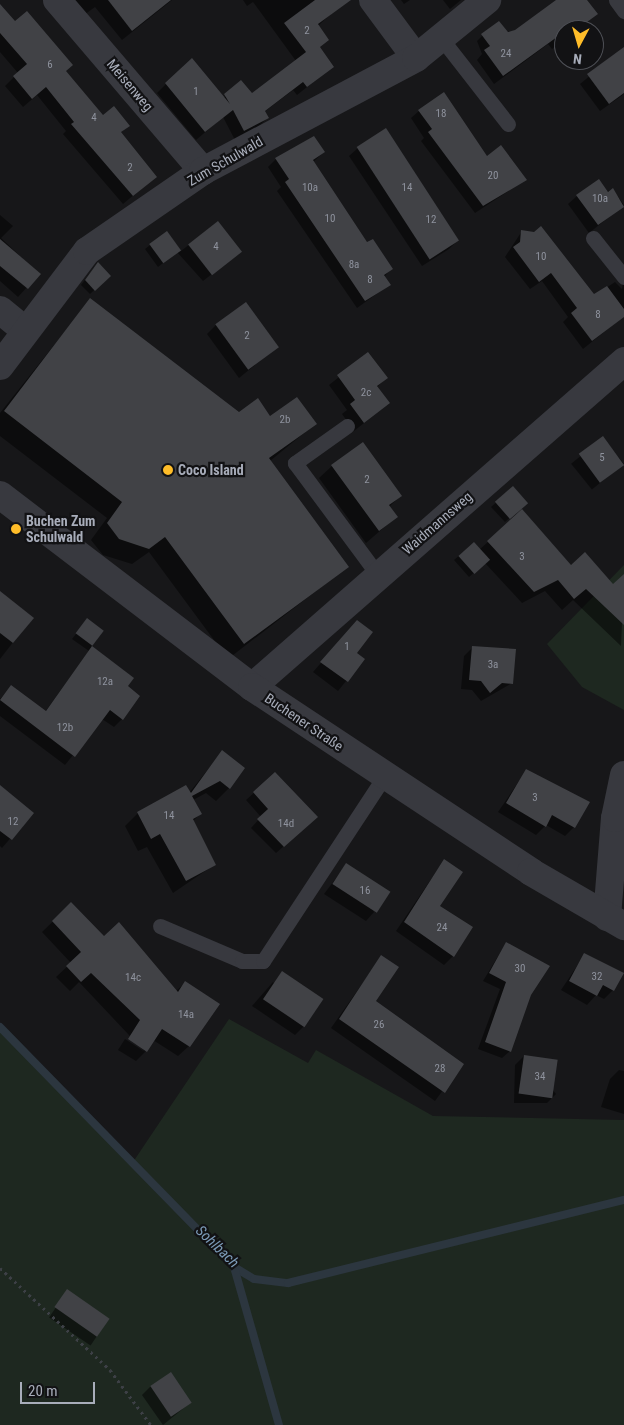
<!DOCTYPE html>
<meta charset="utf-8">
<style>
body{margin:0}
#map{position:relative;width:624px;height:1425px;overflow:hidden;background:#171719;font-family:"Roboto Condensed",sans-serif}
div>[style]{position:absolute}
.green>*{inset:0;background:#1e2820}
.shadow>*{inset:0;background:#0007;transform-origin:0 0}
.stream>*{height:8px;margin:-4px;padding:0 4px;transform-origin:4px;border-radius:4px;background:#2c363f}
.building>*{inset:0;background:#414246;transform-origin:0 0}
.path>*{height:3px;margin-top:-1.5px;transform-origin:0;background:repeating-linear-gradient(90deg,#3d4046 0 2.5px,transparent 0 6.5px)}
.service>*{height:15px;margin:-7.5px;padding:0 7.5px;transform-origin:7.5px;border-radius:7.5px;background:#38393f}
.minor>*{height:28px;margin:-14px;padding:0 14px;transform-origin:14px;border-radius:14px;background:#38393f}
.tertiary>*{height:28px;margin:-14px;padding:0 14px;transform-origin:14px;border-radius:14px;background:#38393f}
.dots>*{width:14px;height:14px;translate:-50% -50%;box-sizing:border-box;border:2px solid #121214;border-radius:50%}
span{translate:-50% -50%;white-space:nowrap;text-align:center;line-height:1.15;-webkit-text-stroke:4.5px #121214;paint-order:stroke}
.number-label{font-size:11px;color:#8e929d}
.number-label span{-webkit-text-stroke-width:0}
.street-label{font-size:14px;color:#a8adba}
.poi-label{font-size:14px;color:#a8adba;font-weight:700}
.left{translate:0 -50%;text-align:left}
.water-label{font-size:15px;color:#7c9bb8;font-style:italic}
.north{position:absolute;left:554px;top:20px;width:50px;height:50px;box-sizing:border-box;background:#121214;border:1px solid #4e5056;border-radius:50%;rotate:186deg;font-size:14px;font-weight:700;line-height:20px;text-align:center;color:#a8adba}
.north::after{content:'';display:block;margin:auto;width:18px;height:22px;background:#ffbd29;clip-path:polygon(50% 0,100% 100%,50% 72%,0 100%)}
.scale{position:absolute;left:20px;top:1382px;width:75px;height:22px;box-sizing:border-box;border:2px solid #a8adba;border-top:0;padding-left:6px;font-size:15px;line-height:18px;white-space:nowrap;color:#a8adba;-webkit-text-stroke:4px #121214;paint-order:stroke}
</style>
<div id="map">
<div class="green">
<div style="clip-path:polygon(624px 565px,624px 710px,582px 687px,547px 644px)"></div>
<div style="clip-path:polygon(229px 1019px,308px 1063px,316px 1050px,433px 1116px,624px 1120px,624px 1425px,0 1425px,0 1024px,133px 1162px)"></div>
</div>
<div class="shadow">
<div style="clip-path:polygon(72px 0,172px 0,122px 40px,95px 7px,84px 15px)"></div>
<div style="clip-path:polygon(243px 0,328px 0,335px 10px,318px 26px,327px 40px,319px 48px,332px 67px,297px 95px,293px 90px,264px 112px,267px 118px,258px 127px,235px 140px,223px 117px,196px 140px,157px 93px,166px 84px,223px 97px,252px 95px,296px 61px,253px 2px,247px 6px)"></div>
<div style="clip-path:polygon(401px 0,410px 0,404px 4px)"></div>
<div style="clip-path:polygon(443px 0,461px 0,450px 9px)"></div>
<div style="clip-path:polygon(558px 0,586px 0,596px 14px,577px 30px,564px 30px,564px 40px,552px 49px,548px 44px,494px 84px,477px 60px,482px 54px,477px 41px,486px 32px,516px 31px)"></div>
<div style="clip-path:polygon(0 6px,102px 117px,128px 125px,120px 133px,155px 177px,123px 204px,63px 134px,66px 131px,37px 95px,23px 107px,5px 86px,18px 73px,0 52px)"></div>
<div style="clip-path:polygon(624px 48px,624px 94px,600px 111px,580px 84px)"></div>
<div style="clip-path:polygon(419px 111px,487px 157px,525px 180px,475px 213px,421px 141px,424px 138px,411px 118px)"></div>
<div style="clip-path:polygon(358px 148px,458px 240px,449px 249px,422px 266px,349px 156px)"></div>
<div style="clip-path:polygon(324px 152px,313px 162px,367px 244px,391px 269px,384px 277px,389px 285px,357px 308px,277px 191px,281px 187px,268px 167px,276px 159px)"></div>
<div style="clip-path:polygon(613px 190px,624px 205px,589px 233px,568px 204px,577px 196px)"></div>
<div style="clip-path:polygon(0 215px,13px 226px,1px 238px,39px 274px,18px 297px,0 281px)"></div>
<div style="clip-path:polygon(218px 222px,240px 252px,203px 281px,177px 252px,158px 267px,145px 249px,167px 232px,181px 251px)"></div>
<div style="clip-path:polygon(522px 231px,594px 296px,615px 282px,622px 289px,624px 278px,624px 316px,583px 349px,563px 322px,568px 317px,542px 281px,530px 289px,505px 257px)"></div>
<div style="clip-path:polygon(94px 268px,109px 276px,90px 294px,81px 285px)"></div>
<div style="clip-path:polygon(90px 300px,239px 414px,315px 424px,270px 461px,347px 567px,228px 659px,149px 552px,132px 564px,103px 555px,91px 540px,107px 518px,0 436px,0 413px)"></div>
<div style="clip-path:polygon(216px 325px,277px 347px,239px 378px,207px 334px)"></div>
<div style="clip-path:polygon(368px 354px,386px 378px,377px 387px,389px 403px,354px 431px,342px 414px,347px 410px,329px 385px)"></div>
<div style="left:603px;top:438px;width:33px;height:41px;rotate:51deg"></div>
<div style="clip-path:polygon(332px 466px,400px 496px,389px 507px,396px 517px,366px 543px,319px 478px)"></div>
<div style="clip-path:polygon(513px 488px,522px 507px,505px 522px,491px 507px)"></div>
<div style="clip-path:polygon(522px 511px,571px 567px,612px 586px,624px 575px,621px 646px,573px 600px,562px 610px,545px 591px,522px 603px,485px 563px,469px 577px,454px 560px,474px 543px,479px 550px)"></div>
<div style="clip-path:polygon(0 592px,32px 618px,0 659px)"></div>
<div style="clip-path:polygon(87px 620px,102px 631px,91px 646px,133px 678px,126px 687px,122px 719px,114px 727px,102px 719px,65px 765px,0 716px,0 699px,11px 687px,45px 712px,89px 651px,72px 639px)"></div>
<div style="clip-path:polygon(349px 631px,355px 654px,363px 660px,338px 691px,313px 672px)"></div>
<div style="clip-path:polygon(473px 647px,512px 683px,481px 701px,472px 690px,461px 689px,464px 656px)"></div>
<div style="clip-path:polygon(222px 752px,229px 788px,216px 801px,206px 793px,193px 800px,200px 814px,193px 821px,214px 865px,173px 893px,147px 847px,138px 851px,125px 826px,138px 813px,189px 793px)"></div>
<div style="clip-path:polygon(526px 771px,574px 827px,565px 836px,546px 825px,536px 835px,498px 812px)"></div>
<div style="clip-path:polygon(275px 774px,308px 825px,276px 853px,251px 828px,261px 817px,246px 800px)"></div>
<div style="clip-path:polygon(0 788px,32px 813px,2px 848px,0 846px)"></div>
<div style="clip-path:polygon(444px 860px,438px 906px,453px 956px,444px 965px,396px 931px)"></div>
<div style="clip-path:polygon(346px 865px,374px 912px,366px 921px,324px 894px)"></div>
<div style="clip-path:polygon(71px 904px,104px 938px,176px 991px,185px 983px,189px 1046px,178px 1056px,153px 1040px,145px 1052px,79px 982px,70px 991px,56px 977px,71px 963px,42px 932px)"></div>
<div style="clip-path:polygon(506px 943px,530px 994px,510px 1051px,502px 1058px,478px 1049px,500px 989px,483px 981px)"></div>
<div style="clip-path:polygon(585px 954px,613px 990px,604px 999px,596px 995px,587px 1005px,561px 990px)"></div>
<div style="clip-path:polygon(381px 957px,374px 1002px,462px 1064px,435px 1101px,331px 1028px)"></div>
<div style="clip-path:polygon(273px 982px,304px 1026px,295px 1035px,252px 1006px)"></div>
<div style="clip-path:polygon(125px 1039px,145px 1052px,136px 1061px,118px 1050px)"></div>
<div style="clip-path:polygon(524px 1056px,556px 1094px,547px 1103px,514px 1103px,515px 1065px)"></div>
<div style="clip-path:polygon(619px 1070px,624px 1071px,624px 1114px,601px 1107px,610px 1079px)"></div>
<div style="left:67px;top:1291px;width:50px;height:32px;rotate:34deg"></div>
<div style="clip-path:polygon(151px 1386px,190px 1403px,163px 1425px,142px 1395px)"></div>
</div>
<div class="stream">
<div style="left:0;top:1027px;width:335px;rotate:45.7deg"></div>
<div style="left:234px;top:1267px;width:23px;rotate:31deg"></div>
<div style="left:254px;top:1279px;width:34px;rotate:7deg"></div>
<div style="left:288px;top:1283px;width:346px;rotate:-13.9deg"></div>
<div style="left:234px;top:1267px;width:164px;rotate:74.1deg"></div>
</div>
<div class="building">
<div style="clip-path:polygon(108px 0,171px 0,132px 31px)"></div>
<div style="clip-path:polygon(315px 0,351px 0,318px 24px,329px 40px,320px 47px,334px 67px,307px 87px,303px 82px,265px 111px,269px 118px,244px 131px,233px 110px,205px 132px,165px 83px,192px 58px,230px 104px,224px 94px,241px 80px,252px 93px,306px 52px,284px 23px)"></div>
<div style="clip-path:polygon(556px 0,587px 0,598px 14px,576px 30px,564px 30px,564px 39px,557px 37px,503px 76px,484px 50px,490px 46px,481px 34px,499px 21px,508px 32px,515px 30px)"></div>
<div style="clip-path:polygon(0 4px,15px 21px,27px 11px,73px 65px,66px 71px,103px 115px,114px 106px,130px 126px,121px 132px,157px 177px,133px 196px,71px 124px,74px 122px,46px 87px,32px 99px,13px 76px,27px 64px,0 33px)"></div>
<div style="clip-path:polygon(624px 47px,624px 93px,609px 104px,587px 74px)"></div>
<div style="clip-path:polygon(444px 92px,487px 156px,501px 145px,527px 180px,483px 206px,428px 132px,432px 129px,418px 110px)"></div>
<div style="left:386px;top:128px;width:134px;height:35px;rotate:57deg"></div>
<div style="clip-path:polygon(314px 136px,325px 152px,313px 160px,367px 242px,373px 239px,393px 269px,384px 275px,391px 285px,365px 301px,285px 182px,289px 179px,275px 158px)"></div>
<div style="clip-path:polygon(599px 179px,608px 192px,613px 188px,624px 207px,598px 225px,576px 195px)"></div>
<div style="left:218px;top:221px;width:39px;height:38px;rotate:52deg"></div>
<div style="clip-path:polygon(541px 226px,594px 294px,607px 286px,624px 309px,624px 317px,592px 341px,571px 313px,577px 308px,551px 273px,539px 282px,513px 247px,520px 242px,521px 230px,534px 232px)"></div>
<div style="left:167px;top:231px;width:24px;height:22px;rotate:54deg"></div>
<div style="clip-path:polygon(0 239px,41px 274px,28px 289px,0 266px)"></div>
<div style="clip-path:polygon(98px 262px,111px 276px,95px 291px,85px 280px)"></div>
<div style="clip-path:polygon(90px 298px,239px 412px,258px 398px,270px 416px,297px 397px,317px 424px,269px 458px,349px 567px,244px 644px,165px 537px,149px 549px,119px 539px,107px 523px,122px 502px,4px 411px)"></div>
<div style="left:246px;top:302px;width:56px;height:38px;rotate:54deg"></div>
<div style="clip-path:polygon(368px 352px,388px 378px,377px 386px,390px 403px,364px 423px,350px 404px,355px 400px,337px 375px)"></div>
<div style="left:603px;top:436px;width:36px;height:30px;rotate:54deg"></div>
<div style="clip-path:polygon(363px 442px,402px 496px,389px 505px,398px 517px,379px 531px,331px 465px)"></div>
<div style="left:513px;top:486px;width:23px;height:24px;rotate:49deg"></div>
<div style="clip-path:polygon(522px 509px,571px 565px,585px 552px,613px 584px,624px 574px,624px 625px,586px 589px,574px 599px,558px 580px,534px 592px,487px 541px)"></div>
<div style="left:474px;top:542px;width:24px;height:21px;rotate:48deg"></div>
<div style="clip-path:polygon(0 591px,34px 618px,13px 643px,0 633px)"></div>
<div style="left:87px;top:618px;width:21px;height:19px;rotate:37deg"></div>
<div style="clip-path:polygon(357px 620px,373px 632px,357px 653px,365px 659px,348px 682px,320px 662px)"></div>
<div style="clip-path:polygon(92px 646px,134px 678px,128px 686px,140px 696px,123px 720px,110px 710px,75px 757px,0 700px,11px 685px,46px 711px)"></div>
<div style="clip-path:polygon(472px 646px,516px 649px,513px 684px,502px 683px,490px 693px,481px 681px,469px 680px)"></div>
<div style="clip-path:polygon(222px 750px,245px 768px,230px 789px,220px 781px,192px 796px,202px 814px,193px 819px,216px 865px,186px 881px,160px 834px,151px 839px,137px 812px,186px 785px,191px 793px)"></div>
<div style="clip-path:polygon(526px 769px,590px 802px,575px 828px,552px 815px,546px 827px,506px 803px)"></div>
<div style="clip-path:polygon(275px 772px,318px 817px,284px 847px,257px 819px,268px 809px,253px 792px)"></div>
<div style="clip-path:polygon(0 785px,34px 813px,12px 840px,0 831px)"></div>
<div style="clip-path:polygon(444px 859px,463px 872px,440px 906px,473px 927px,454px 957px,404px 922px)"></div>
<div style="left:346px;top:863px;width:53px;height:25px;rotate:33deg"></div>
<div style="clip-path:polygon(71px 902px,104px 936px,119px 922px,178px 992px,185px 981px,220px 1004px,190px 1047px,162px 1029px,147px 1052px,128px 1039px,140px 1020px,91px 973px,81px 982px,66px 966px,81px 952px,52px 921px)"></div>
<div style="clip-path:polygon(506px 942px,550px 966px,531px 995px,511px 1052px,485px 1042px,506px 982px,489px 973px)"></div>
<div style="clip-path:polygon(584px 953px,624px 973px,614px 991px,603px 985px,597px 996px,569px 981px)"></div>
<div style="clip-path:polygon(381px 955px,399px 967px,376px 1001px,464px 1064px,445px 1093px,339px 1019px)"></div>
<div style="left:282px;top:971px;width:50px;height:34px;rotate:34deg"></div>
<div style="left:524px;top:1055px;width:34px;height:39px;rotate:8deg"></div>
<div style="left:67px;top:1289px;width:52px;height:22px;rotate:35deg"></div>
<div style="left:171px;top:1372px;width:37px;height:25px;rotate:56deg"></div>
</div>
<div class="path">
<div style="left:0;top:1268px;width:150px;rotate:42.8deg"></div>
<div style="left:110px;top:1370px;width:69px;rotate:53.3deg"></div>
</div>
<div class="service">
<div style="left:616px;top:0;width:14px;rotate:54deg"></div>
<div style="left:441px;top:38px;width:109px;rotate:52.1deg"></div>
<div style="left:593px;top:238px;width:50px;rotate:51.5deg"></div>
<div style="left:347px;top:426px;width:64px;rotate:144.6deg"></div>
<div style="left:295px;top:463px;width:139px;rotate:53.5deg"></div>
<div style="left:160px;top:926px;width:89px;rotate:23.1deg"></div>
<div style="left:242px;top:961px;width:21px"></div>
<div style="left:263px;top:961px;width:220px;rotate:-56.7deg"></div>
</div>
<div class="minor">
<div style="left:57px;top:0;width:225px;rotate:49.5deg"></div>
<div style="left:373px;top:0;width:72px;rotate:53.4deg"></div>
<div style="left:0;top:310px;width:33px;rotate:39deg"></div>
<div style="left:0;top:366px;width:144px;rotate:-52.9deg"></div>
<div style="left:87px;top:251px;width:141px;rotate:-34.6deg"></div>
<div style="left:203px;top:171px;width:241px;rotate:-27.9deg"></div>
<div style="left:416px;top:58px;width:92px;rotate:-39.2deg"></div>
<div style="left:252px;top:687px;width:495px;rotate:-41.2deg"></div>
<div style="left:607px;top:917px;width:99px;rotate:-85.4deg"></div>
<div style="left:615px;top:818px;width:44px;rotate:-78.2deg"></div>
</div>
<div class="tertiary">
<div style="left:0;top:495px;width:317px;rotate:37.3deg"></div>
<div style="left:252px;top:687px;width:335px;rotate:33.5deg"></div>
<div style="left:531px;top:872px;width:108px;rotate:30.1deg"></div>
</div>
<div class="dots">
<div style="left:168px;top:470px;background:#ffbd29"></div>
<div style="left:16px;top:529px;background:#ffbd29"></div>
</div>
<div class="number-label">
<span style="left:307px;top:31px">2</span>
<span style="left:506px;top:54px">24</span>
<span style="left:50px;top:65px">6</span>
<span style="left:196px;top:92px">1</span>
<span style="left:441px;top:114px">18</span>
<span style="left:94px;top:118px">4</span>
<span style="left:130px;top:168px">2</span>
<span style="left:493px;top:176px">20</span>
<span style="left:310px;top:188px">10a</span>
<span style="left:407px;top:188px">14</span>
<span style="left:600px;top:199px">10a</span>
<span style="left:330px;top:219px">10</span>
<span style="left:431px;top:220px">12</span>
<span style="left:216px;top:247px">4</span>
<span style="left:541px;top:257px">10</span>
<span style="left:354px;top:265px">8a</span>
<span style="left:370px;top:280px">8</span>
<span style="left:598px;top:315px">8</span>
<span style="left:247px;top:336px">2</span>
<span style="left:366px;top:393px">2c</span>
<span style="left:285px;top:420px">2b</span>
<span style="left:602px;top:458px">5</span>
<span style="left:367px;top:480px">2</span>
<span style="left:522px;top:557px">3</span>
<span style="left:347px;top:647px">1</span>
<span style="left:493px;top:665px">3a</span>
<span style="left:105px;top:682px">12a</span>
<span style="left:65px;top:728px">12b</span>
<span style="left:535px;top:798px">3</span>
<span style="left:169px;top:816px">14</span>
<span style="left:13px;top:822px">12</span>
<span style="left:286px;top:824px">14d</span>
<span style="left:365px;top:891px">16</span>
<span style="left:442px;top:928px">24</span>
<span style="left:520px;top:969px">30</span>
<span style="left:597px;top:977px">32</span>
<span style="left:133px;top:978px">14c</span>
<span style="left:186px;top:1015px">14a</span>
<span style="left:379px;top:1025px">26</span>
<span style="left:440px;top:1069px">28</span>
<span style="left:540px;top:1077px">34</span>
</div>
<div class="street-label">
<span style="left:130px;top:85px;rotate:50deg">Meisenweg</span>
<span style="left:225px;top:161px;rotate:-30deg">Zum Schulwald</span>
<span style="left:437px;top:523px;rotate:-41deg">Waidmannsweg</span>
<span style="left:304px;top:722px;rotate:34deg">Buchener Straße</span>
</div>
<div class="poi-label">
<span class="left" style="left:178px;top:470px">Coco Island</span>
<span class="left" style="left:26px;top:529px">Buchen Zum<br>Schulwald</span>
</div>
<div class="water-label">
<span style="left:217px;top:1247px;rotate:44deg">Sohlbach</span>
</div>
<div class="north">N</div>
<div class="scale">20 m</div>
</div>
